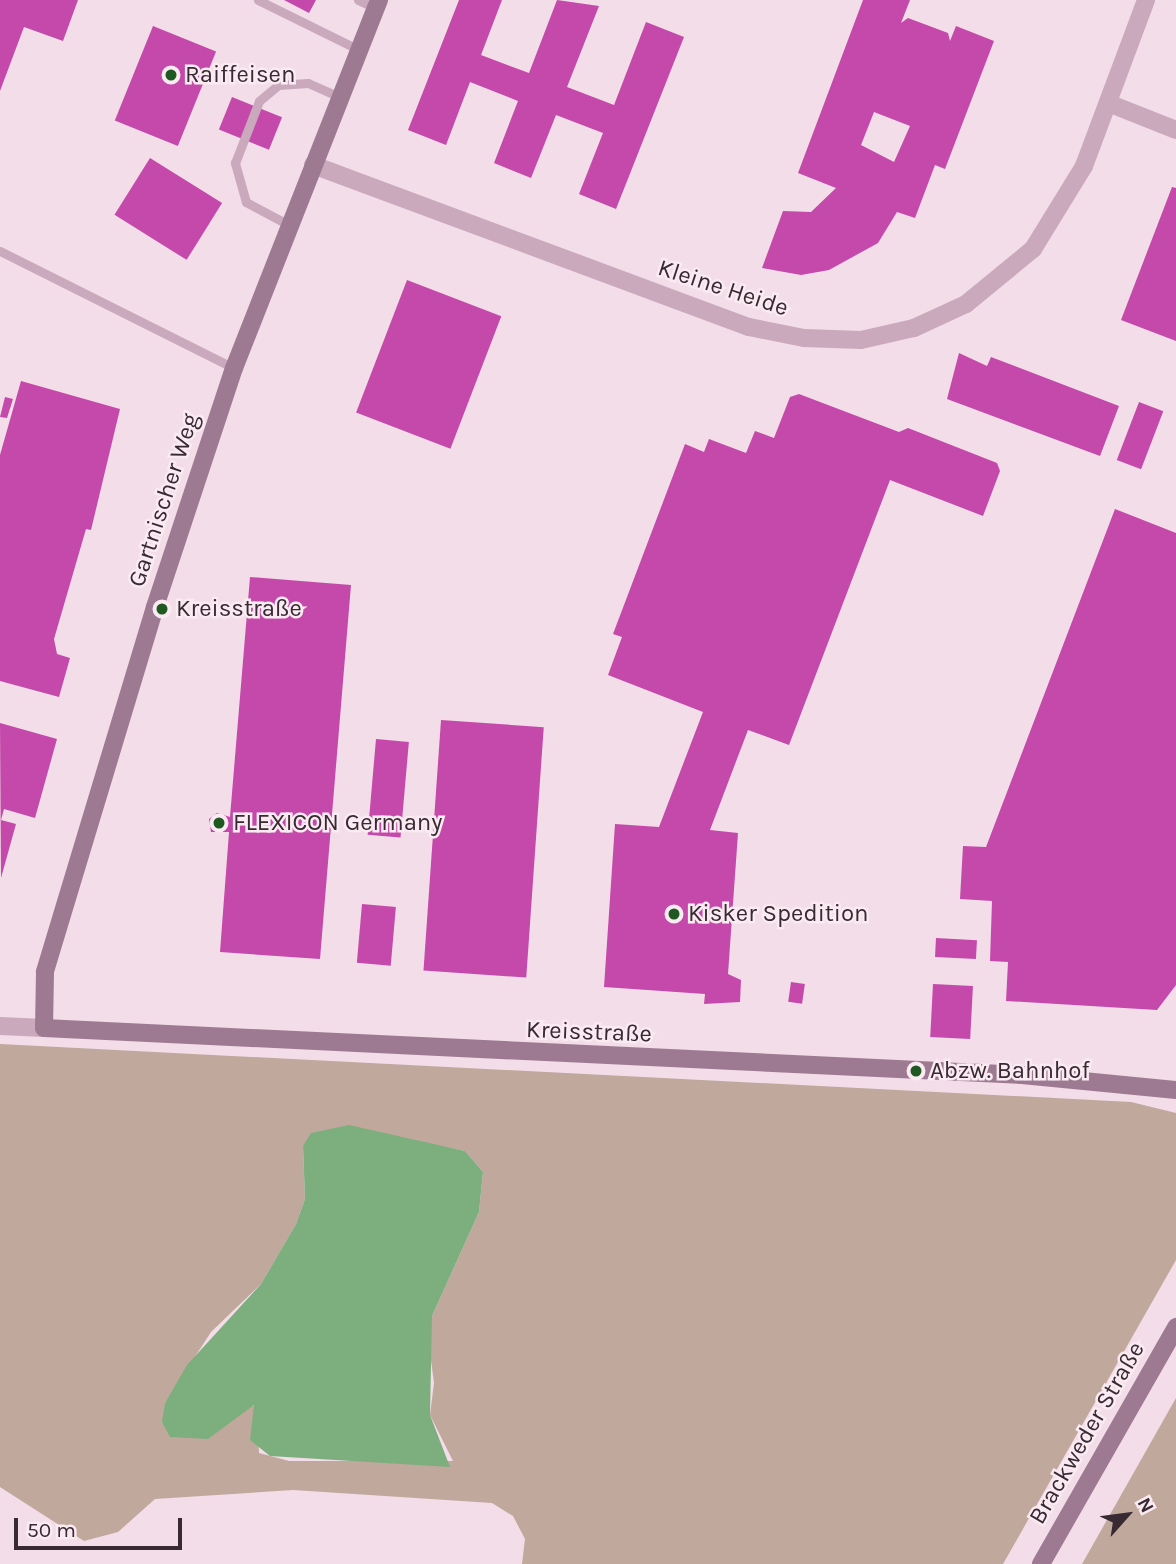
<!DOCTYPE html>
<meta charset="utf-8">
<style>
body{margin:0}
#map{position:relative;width:1176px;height:1564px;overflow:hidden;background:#f2dde8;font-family:Karla,sans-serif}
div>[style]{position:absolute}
.green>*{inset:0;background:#c1a89d}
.water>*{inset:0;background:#7caf7d}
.building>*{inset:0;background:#c549aa;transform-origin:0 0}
.lane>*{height:9px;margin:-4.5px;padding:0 4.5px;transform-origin:4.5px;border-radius:4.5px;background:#caa9bc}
.street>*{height:18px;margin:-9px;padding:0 9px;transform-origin:9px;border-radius:9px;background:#caa9bc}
.secondary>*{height:18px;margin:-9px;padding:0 9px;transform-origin:9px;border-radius:9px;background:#9e7a92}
.dots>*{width:19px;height:19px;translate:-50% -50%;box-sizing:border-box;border:4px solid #faeaf1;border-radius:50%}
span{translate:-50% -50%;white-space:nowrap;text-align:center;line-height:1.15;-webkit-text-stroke:5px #faeaf1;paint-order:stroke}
.poi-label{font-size:24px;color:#382933}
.left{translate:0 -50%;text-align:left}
.street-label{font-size:24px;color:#382933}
.north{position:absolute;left:1092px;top:1480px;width:70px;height:70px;-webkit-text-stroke:5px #faeaf1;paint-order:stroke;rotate:62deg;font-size:19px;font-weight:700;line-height:28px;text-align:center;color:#382933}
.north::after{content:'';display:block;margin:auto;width:24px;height:32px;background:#382933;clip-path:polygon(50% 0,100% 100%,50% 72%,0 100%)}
.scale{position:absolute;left:14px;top:1518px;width:168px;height:32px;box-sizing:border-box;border:4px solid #382933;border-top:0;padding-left:9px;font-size:21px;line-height:24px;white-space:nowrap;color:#382933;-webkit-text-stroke:5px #faeaf1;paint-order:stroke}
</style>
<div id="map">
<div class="green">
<div style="clip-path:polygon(evenodd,0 1044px,1131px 1102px,1176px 1113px,1176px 1260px,1003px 1564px,522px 1564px,525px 1539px,513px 1516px,492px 1503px,293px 1490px,155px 1499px,118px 1532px,84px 1541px,0 1487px,0 1044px,391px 1136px,465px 1151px,483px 1172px,479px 1212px,432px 1316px,429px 1345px,434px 1383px,430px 1415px,453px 1461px,289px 1461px,259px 1453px,257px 1406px,165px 1403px,211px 1332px,261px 1284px,296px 1224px,305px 1199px,303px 1146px,391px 1136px)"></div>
<div style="clip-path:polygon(1176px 1398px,1176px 1564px,1082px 1564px)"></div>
</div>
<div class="water">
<div style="clip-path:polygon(349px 1125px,465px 1151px,483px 1172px,479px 1212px,432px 1316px,430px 1415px,450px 1467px,270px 1456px,250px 1440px,254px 1405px,208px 1439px,170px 1437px,162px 1422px,165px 1403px,187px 1365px,261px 1284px,296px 1224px,305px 1199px,303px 1146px,311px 1133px)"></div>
</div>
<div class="building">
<div style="clip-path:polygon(0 0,78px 0,63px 41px,24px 27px,0 91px)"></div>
<div style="clip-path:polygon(284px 0,316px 0,309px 13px)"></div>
<div style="clip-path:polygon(459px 0,502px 0,481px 55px,529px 73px,557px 0,599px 6px,567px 87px,614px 105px,646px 22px,684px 37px,616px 209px,579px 194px,603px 133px,556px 115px,531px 178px,494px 163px,518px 101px,470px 82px,446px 145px,408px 130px)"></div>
<div style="clip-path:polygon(evenodd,863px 0,910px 0,901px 23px,908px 18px,948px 33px,950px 41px,956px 26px,994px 41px,945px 169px,935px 165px,915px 218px,897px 212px,878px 243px,829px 270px,801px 275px,762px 268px,783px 211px,811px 212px,836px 188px,798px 173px,863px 0,874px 112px,910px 126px,894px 162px,861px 145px,874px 112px)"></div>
<div style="left:153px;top:26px;width:68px;height:102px;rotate:22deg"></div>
<div style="left:232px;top:97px;width:54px;height:35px;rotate:22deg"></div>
<div style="left:150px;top:158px;width:85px;height:67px;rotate:32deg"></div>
<div style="clip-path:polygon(1172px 187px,1176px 188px,1176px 341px,1121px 320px)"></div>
<div style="left:407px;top:280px;width:101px;height:142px;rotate:21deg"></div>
<div style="clip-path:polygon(959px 353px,987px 366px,991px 357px,1119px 406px,1100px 456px,947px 399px)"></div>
<div style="clip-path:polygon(21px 381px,120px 409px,91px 530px,86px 529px,54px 639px,57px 654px,70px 658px,59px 697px,0 681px,0 455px)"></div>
<div style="clip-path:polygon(799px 394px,899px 432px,908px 428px,997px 463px,1000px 471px,983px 516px,890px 480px,789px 745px,748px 730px,710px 830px,738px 833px,728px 974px,741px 980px,740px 1002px,704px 1004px,705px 994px,604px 987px,615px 824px,659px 827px,703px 712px,608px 675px,622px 637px,613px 634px,685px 444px,704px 452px,709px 439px,746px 453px,755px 431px,774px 438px,790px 397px)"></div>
<div style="clip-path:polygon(5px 397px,13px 399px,7px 418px,0 417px)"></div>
<div style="left:1139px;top:402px;width:26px;height:62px;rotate:21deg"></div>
<div style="clip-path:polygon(1115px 509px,1176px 533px,1176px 985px,1157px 1010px,1006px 1001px,1008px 962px,990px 961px,992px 901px,960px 899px,963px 846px,986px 847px)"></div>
<div style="clip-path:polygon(250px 577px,351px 585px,320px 959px,220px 952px,229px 832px,211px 832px,209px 819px,217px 813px,230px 817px)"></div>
<div style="left:441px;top:720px;width:103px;height:251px;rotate:4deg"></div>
<div style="clip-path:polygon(0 723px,57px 739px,35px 818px,4px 809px,1px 820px,16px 824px,1px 878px)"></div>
<div style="left:376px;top:739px;width:33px;height:96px;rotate:5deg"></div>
<div style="left:362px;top:904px;width:34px;height:59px;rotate:5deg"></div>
<div style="left:936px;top:938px;width:41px;height:19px;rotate:3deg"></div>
<div style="left:791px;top:982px;width:14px;height:20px;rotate:8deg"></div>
<div style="left:933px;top:984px;width:40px;height:53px;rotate:3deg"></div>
</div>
<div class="lane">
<div style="left:258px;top:0;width:113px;rotate:26.3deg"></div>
<div style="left:358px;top:0;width:19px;rotate:25deg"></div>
<div style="left:289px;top:225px;width:49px;rotate:-151.9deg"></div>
<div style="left:246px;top:202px;width:41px;rotate:-105.8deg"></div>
<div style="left:235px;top:163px;width:66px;rotate:-68.8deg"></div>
<div style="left:259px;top:101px;width:25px;rotate:-40deg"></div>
<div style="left:278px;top:85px;width:30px;rotate:-4deg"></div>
<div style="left:308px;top:83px;width:35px;rotate:24deg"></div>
<div style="left:0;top:251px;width:262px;rotate:26.6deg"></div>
</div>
<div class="street">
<div style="left:1108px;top:103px;width:73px;rotate:21.7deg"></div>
<div style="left:313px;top:165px;width:465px;rotate:20.4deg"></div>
<div style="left:749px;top:327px;width:56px;rotate:11.3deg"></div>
<div style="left:804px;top:338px;width:57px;rotate:2deg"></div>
<div style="left:861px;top:340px;width:54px;rotate:-12.8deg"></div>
<div style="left:914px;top:328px;width:57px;rotate:-24.8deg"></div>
<div style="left:966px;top:304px;width:87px;rotate:-39.4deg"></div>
<div style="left:1033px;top:249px;width:97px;rotate:-58.4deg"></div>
<div style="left:1084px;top:166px;width:177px;rotate:-69.5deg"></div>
<div style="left:0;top:1026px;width:44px;rotate:2.6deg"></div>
</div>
<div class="secondary">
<div style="left:379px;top:0;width:396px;rotate:111.5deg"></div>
<div style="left:234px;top:368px;width:252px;rotate:108.3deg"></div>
<div style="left:155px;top:607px;width:381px;rotate:106.8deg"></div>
<div style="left:45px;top:972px;width:56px;rotate:91deg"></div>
<div style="left:44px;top:1028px;width:979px;rotate:2.75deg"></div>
<div style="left:1022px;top:1075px;width:155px;rotate:5.6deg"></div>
<div style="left:1041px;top:1564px;width:273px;rotate:-60.3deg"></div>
</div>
<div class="dots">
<div style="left:171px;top:75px;background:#1f5921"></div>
<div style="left:162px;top:609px;background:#1f5921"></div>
<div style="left:219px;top:823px;background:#1f5921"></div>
<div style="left:674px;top:914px;background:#1f5921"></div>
<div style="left:916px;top:1071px;background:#1f5921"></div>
</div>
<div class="poi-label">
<span class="left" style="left:185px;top:75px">Raiffeisen</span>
<span class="left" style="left:176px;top:609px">Kreisstraße</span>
<span class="left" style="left:233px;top:823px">FLEXICON Germany</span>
<span class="left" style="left:688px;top:914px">Kisker Spedition</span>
<span class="left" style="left:930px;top:1071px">Abzw. Bahnhof</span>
</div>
<div class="street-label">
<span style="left:723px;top:288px;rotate:18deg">Kleine Heide</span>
<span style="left:164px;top:500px;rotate:-72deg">Gartnischer Weg</span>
<span style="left:589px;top:1032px;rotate:2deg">Kreisstraße</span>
<span style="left:1087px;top:1433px;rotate:-60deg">Brackweder Straße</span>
</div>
<div class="north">N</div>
<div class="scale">50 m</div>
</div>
